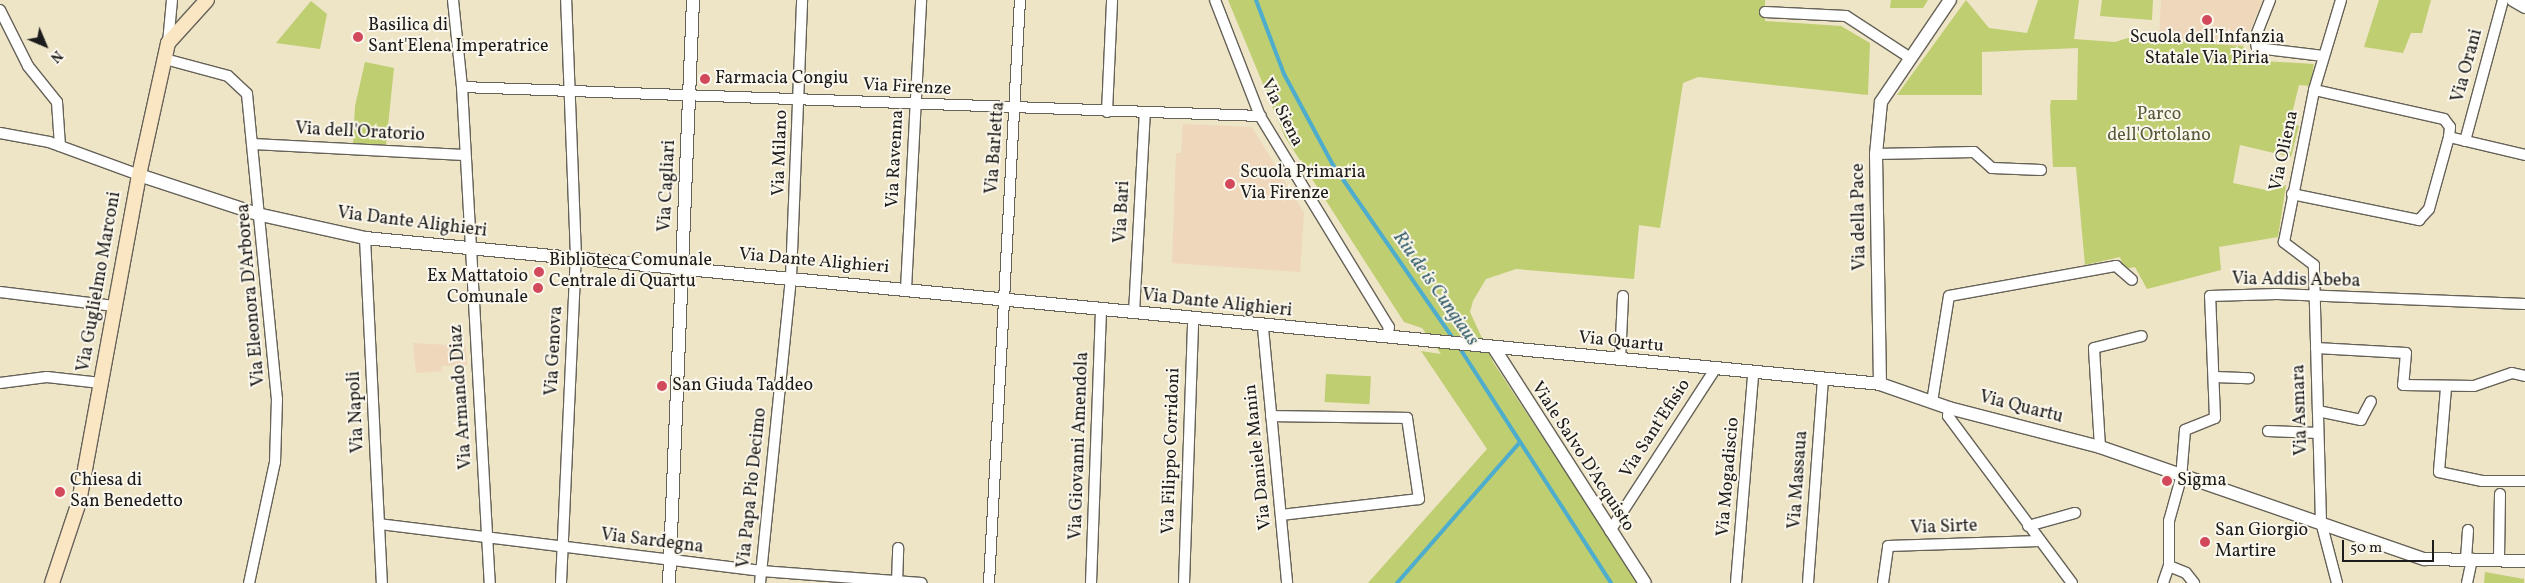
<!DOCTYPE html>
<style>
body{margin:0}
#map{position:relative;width:2525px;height:583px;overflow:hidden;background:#eee4c6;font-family:Vollkorn,serif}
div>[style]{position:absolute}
.built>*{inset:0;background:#eed7bb}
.green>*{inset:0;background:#bece71;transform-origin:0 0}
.stream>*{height:4px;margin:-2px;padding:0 2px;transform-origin:2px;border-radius:2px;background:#4eaccc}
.roads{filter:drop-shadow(1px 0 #666258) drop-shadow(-1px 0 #666258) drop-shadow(0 1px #666258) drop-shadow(0 -1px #666258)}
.minor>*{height:10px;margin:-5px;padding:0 5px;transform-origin:5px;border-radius:5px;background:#fff}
.tertiary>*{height:12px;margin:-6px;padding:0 6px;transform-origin:6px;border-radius:6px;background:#fff}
.secondary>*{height:14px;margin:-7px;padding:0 7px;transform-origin:7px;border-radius:7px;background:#fbe6c4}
.dots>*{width:14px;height:14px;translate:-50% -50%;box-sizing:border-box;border:2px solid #fbf7ec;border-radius:50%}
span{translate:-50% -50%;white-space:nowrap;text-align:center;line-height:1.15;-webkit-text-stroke:4px #fbf7ec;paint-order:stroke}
.poi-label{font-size:18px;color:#1c1c1c}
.left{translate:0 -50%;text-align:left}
.right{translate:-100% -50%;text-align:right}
.street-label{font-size:18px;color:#1c1c1c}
.park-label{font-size:18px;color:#555a3a}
.water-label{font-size:19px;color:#325d6b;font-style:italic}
.north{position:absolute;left:20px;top:20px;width:50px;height:50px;-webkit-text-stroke:4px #fbf7ec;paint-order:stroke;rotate:135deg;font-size:14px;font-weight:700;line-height:20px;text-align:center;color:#1c1c1c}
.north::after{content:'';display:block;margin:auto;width:18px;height:22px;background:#1c1c1c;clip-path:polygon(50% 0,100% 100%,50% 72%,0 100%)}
.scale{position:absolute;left:2342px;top:540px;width:92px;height:22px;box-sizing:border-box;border:2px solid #1c1c1c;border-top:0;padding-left:6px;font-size:15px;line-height:18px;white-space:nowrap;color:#1c1c1c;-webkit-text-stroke:4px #fbf7ec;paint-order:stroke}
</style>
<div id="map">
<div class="built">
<div style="clip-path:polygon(2161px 0,2263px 0,2243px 46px,2159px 40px)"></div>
<div style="clip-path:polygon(1183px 124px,1252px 127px,1304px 213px,1300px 272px,1172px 263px,1176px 153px,1181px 153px)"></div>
<div style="clip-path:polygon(413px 343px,466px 346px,467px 365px,441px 366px,442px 371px,416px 373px)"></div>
</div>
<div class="green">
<div style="clip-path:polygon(1228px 0,1765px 0,1765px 21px,1841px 26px,1870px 43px,1868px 95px,1698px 77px,1683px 83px,1660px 228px,1639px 225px,1634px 279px,1516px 269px,1486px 279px,1473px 301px,1470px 312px,1493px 362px,1639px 583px,1368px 583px,1487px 449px,1421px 351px,1441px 354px,1422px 328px,1404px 322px,1285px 137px)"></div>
<div style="clip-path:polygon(1891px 0,1928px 0,1923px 8px,1890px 8px)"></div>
<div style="clip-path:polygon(1966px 0,1989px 28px,2027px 33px,2038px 0,2079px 0,2074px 39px,2115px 42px,2128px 38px,2243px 46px,2248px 60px,2314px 64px,2310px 86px,2299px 85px,2290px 122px,2299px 126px,2291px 157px,2240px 145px,2233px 183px,2270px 191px,2286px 185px,2278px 237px,2219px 247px,2221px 270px,2147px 289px,2135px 267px,2124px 269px,2120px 257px,2085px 265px,2076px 167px,2053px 167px,2050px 107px,2051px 100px,2077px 100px,2078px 48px,1982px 52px,1982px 95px,1897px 95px)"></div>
<div style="clip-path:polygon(2102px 0,2153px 0,2152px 20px,2100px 16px)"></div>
<div style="clip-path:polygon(2379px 0,2431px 0,2422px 33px,2411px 33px,2403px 53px,2364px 47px)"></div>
<div style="clip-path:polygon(311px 1px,327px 14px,320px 49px,276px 43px)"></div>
<div style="clip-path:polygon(365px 62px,394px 68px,386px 145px,353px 143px,355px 106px)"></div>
<div style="left:1326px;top:374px;width:45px;height:28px;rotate:3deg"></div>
<div style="clip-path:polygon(2485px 572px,2524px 579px,2524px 583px,2484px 583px)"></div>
</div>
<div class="stream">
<div style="left:1256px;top:0;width:79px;rotate:69.3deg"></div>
<div style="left:1284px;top:74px;width:103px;rotate:61.7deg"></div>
<div style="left:1333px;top:165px;width:213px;rotate:55.3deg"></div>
<div style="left:1459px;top:347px;width:281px;rotate:57.2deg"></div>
<div style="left:1397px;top:583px;width:187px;rotate:-48.9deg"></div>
</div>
<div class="roads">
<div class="minor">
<div style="left:453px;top:0;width:87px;rotate:84.1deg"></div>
<div style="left:462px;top:87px;width:497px;rotate:86.8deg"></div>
<div style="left:1215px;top:0;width:124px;rotate:68.8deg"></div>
<div style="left:1260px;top:116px;width:247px;rotate:58.6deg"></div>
<div style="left:1389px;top:327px;width:10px;rotate:101deg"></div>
<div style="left:2270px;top:0;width:41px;rotate:111.5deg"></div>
<div style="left:2255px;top:38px;width:10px;rotate:79deg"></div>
<div style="left:2257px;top:48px;width:67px;rotate:6.8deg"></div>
<div style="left:0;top:10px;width:63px;rotate:63.4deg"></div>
<div style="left:28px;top:66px;width:46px;rotate:51.1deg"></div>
<div style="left:57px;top:102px;width:44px;rotate:86.1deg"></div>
<div style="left:1765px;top:12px;width:81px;rotate:2.8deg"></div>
<div style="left:1846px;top:16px;width:75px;rotate:33.1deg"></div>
<div style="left:168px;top:43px;width:43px;rotate:-84.7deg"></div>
<div style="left:165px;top:59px;width:65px;rotate:15.1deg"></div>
<div style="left:228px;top:76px;width:26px;rotate:43deg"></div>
<div style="left:247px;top:94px;width:306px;rotate:84.4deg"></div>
<div style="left:277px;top:399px;width:63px;rotate:91.8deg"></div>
<div style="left:275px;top:462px;width:124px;rotate:102.1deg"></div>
<div style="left:462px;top:87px;width:799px;rotate:2.08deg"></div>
<div style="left:1107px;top:112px;width:112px;rotate:-87.4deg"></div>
<div style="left:0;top:133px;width:50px;rotate:10.4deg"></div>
<div style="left:49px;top:142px;width:96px;rotate:20.1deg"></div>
<div style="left:2449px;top:137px;width:78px;rotate:13.3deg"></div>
<div style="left:2465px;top:141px;width:146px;rotate:-74.9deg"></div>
<div style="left:253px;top:144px;width:211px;rotate:3deg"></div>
<div style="left:1876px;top:154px;width:98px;rotate:-1.2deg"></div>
<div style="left:1974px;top:152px;width:24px;rotate:42deg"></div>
<div style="left:1992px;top:168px;width:49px;rotate:2.3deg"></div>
<div style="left:2292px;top:194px;width:130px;rotate:11.6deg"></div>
<div style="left:2419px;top:220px;width:15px;rotate:-48deg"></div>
<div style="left:2429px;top:209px;width:75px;rotate:-74.5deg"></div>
<div style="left:2449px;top:137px;width:10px;rotate:-84deg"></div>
<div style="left:2450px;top:127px;width:10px;rotate:-127deg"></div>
<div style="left:2444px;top:119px;width:133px;rotate:-167.4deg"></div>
<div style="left:365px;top:238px;width:345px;rotate:87.2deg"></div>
<div style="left:906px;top:289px;width:289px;rotate:-87deg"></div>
<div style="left:0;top:292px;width:115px;rotate:7deg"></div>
<div style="left:1134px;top:313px;width:201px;rotate:-86.9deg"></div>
<div style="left:1263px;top:328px;width:256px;rotate:84.6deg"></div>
<div style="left:2316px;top:348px;width:90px;rotate:3.2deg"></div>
<div style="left:2406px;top:353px;width:32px;rotate:95deg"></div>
<div style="left:2403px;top:385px;width:71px;rotate:0.8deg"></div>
<div style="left:2474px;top:386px;width:40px;rotate:-18.9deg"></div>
<div style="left:2512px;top:373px;width:13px;rotate:13deg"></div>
<div style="left:1620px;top:360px;width:64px;rotate:-87.3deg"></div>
<div style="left:2215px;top:377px;width:34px;rotate:2deg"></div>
<div style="left:0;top:383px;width:47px;rotate:-7.3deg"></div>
<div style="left:47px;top:377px;width:54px;rotate:6.3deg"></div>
<div style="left:2446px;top:388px;width:84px;rotate:94.8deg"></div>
<div style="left:2439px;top:472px;width:44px;rotate:11.8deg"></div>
<div style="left:2482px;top:481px;width:43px"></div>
<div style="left:1932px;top:402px;width:107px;rotate:-80.9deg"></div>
<div style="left:1949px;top:296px;width:170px;rotate:-10.2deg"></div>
<div style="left:2116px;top:266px;width:21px;rotate:41deg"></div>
<div style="left:1949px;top:408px;width:8px;rotate:97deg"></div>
<div style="left:1948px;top:416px;width:208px;rotate:53.4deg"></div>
<div style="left:2318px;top:411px;width:44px;rotate:11.8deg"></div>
<div style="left:2361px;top:420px;width:21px;rotate:-62deg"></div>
<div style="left:1271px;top:416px;width:136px;rotate:0.8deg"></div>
<div style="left:1407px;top:418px;width:82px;rotate:81.6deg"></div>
<div style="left:1419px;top:499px;width:139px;rotate:173.4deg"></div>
<div style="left:2268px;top:431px;width:50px;rotate:2.3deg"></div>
<div style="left:2100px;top:447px;width:99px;rotate:-93.5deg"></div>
<div style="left:2094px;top:348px;width:49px;rotate:-14deg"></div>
<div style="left:379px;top:524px;width:385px;rotate:7deg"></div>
<div style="left:761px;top:571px;width:161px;rotate:4.3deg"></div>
<div style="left:2028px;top:526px;width:49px;rotate:-15.5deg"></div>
<div style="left:1610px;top:531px;width:191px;rotate:-57deg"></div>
<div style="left:2499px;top:558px;width:64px;rotate:-89.1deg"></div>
<div style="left:2466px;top:559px;width:29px;rotate:-86deg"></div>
<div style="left:2169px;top:566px;width:18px;rotate:22deg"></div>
<div style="left:2186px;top:573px;width:13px;rotate:51deg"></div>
<div style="left:561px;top:583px;width:326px;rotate:-87.4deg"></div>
<div style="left:576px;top:257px;width:257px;rotate:-92.2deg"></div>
<div style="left:760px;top:583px;width:308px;rotate:-84.2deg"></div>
<div style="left:791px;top:277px;width:277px;rotate:-87.7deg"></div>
<div style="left:897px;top:583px;width:35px;rotate:-88deg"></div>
<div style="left:989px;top:583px;width:584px;rotate:-86.96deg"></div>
<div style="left:1091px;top:583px;width:273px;rotate:-87.9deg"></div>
<div style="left:1184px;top:583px;width:262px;rotate:-88deg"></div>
<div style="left:1736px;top:583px;width:210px;rotate:-85.3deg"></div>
<div style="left:1808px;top:583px;width:204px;rotate:-85.8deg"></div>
<div style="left:1883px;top:583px;width:37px;rotate:-82deg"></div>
<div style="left:1888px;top:546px;width:151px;rotate:-1.9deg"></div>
<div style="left:2163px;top:583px;width:18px;rotate:-71deg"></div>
<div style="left:2169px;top:566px;width:45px;rotate:-90deg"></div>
<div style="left:2169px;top:521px;width:45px;rotate:-74.4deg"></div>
<div style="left:2181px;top:478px;width:48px;rotate:-85.2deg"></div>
<div style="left:2185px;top:430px;width:32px;rotate:-22deg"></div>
<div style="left:2215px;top:418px;width:122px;rotate:-92.3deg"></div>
<div style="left:2210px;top:296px;width:67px;rotate:-1.7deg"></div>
<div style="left:2277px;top:294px;width:248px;rotate:2.3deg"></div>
<div style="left:2337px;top:583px;width:63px;rotate:-104.7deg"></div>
<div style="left:2321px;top:522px;width:257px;rotate:-91.6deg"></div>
<div style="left:2314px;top:265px;width:38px;rotate:-143deg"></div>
<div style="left:2284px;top:242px;width:155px;rotate:-78.8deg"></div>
<div style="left:2314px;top:90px;width:94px;rotate:-73.3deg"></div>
<div style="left:2467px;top:583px;width:25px;rotate:-78deg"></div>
</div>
<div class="tertiary">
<div style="left:2513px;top:0;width:14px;rotate:30deg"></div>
<div style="left:139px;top:175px;width:128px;rotate:18.2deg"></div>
<div style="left:261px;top:215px;width:107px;rotate:12.5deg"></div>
<div style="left:365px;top:238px;width:1522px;rotate:5.5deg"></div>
<div style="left:1880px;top:384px;width:73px;rotate:19.2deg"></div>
<div style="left:1949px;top:408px;width:156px;rotate:14.5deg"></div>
<div style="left:2100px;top:447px;width:343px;rotate:19.1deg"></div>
<div style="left:2424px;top:559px;width:101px;rotate:1.1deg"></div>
<div style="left:1494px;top:348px;width:279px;rotate:57.3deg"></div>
<div style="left:1880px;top:384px;width:230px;rotate:-91deg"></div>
<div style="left:1876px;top:154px;width:52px;rotate:-84.5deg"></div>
<div style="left:1881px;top:102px;width:123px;rotate:-55.9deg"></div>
<div style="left:669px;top:583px;width:583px;rotate:-87.64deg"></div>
</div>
<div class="secondary">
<div style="left:52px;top:583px;width:85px;rotate:-71.6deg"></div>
<div style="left:79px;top:502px;width:332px;rotate:-79.6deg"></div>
<div style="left:139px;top:175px;width:135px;rotate:-77.6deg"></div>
<div style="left:168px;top:43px;width:58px;rotate:-47.8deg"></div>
</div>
</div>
<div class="dots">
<div style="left:2207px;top:20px;background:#d1495b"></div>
<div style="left:358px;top:37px;background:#d1495b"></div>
<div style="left:705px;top:79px;background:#d1495b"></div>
<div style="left:1230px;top:184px;background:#d1495b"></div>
<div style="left:539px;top:272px;background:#d1495b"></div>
<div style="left:538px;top:288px;background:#d1495b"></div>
<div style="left:662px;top:386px;background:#d1495b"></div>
<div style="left:2167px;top:481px;background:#d1495b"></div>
<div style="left:60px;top:492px;background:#d1495b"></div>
<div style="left:2205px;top:542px;background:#d1495b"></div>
</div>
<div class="poi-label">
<span class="left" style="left:368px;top:37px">Basilica di<br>Sant'Elena Imperatrice</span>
<span style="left:2207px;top:49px">Scuola dell'Infanzia<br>Statale Via Piria</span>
<span class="left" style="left:715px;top:79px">Farmacia Congiu</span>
<span class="left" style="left:1240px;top:184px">Scuola Primaria<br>Via Firenze</span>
<span class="left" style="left:549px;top:272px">Biblioteca Comunale<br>Centrale di Quartu</span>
<span class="right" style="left:528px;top:288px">Ex Mattatoio<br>Comunale</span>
<span class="left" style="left:672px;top:386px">San Giuda Taddeo</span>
<span class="left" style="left:2177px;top:481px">Sigma</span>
<span class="left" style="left:70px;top:492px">Chiesa di<br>San Benedetto</span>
<span class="left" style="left:2215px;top:542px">San Giorgio<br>Martire</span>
</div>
<div class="street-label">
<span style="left:2468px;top:66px;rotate:-75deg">Via Orani</span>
<span style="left:907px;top:88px;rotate:3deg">Via Firenze</span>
<span style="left:1281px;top:113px;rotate:63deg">Via Siena</span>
<span style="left:360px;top:133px;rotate:3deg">Via dell'Oratorio</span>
<span style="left:996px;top:148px;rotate:-86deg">Via Barletta</span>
<span style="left:2285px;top:151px;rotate:-78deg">Via Oliena</span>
<span style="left:781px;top:153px;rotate:-88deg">Via Milano</span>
<span style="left:896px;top:159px;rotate:-87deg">Via Ravenna</span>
<span style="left:668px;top:186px;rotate:-87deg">Via Cagliari</span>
<span style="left:1123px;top:212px;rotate:-87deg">Via Bari</span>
<span style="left:1860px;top:217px;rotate:-91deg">Via della Pace</span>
<span style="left:412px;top:223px;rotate:7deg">Via Dante Alighieri</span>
<span style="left:814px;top:262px;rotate:5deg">Via Dante Alighieri</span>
<span style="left:2296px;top:281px;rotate:1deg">Via Addis Abeba</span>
<span style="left:100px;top:282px;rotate:-80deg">Via Guglielmo Marconi</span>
<span style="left:252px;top:295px;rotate:-95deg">Via Eleonora D'Arborea</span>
<span style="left:1217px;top:304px;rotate:6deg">Via Dante Alighieri</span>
<span style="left:1621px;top:343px;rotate:6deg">Via Quartu</span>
<span style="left:555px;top:351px;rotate:-87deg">Via Genova</span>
<span style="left:462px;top:397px;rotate:-94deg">Via Armando Diaz</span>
<span style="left:2021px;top:408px;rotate:14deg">Via Quartu</span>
<span style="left:2301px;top:410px;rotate:-92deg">Via Asmara</span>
<span style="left:357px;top:412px;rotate:-93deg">Via Napoli</span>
<span style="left:1656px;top:429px;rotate:-57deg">Via Sant'Efisio</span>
<span style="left:1080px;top:446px;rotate:-88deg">Via Giovanni Amendola</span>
<span style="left:1172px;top:451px;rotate:-88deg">Via Filippo Corridoni</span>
<span style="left:1259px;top:457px;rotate:-96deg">Via Daniele Manin</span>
<span style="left:1582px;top:457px;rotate:57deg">Viale Salvo D'Acquisto</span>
<span style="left:1729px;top:477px;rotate:-85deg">Via Mogadiscio</span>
<span style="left:1799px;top:480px;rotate:-86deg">Via Massaua</span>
<span style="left:753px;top:488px;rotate:-84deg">Via Papa Pio Decimo</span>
<span style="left:1944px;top:528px;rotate:-2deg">Via Sirte</span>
<span style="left:652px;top:542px;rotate:7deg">Via Sardegna</span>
</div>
<div class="park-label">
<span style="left:2159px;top:126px">Parco<br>dell'Ortolano</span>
</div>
<div class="water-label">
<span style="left:1435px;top:289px;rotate:55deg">Riu de is Cungiaus</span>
</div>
<div class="north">N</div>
<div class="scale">50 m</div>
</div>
